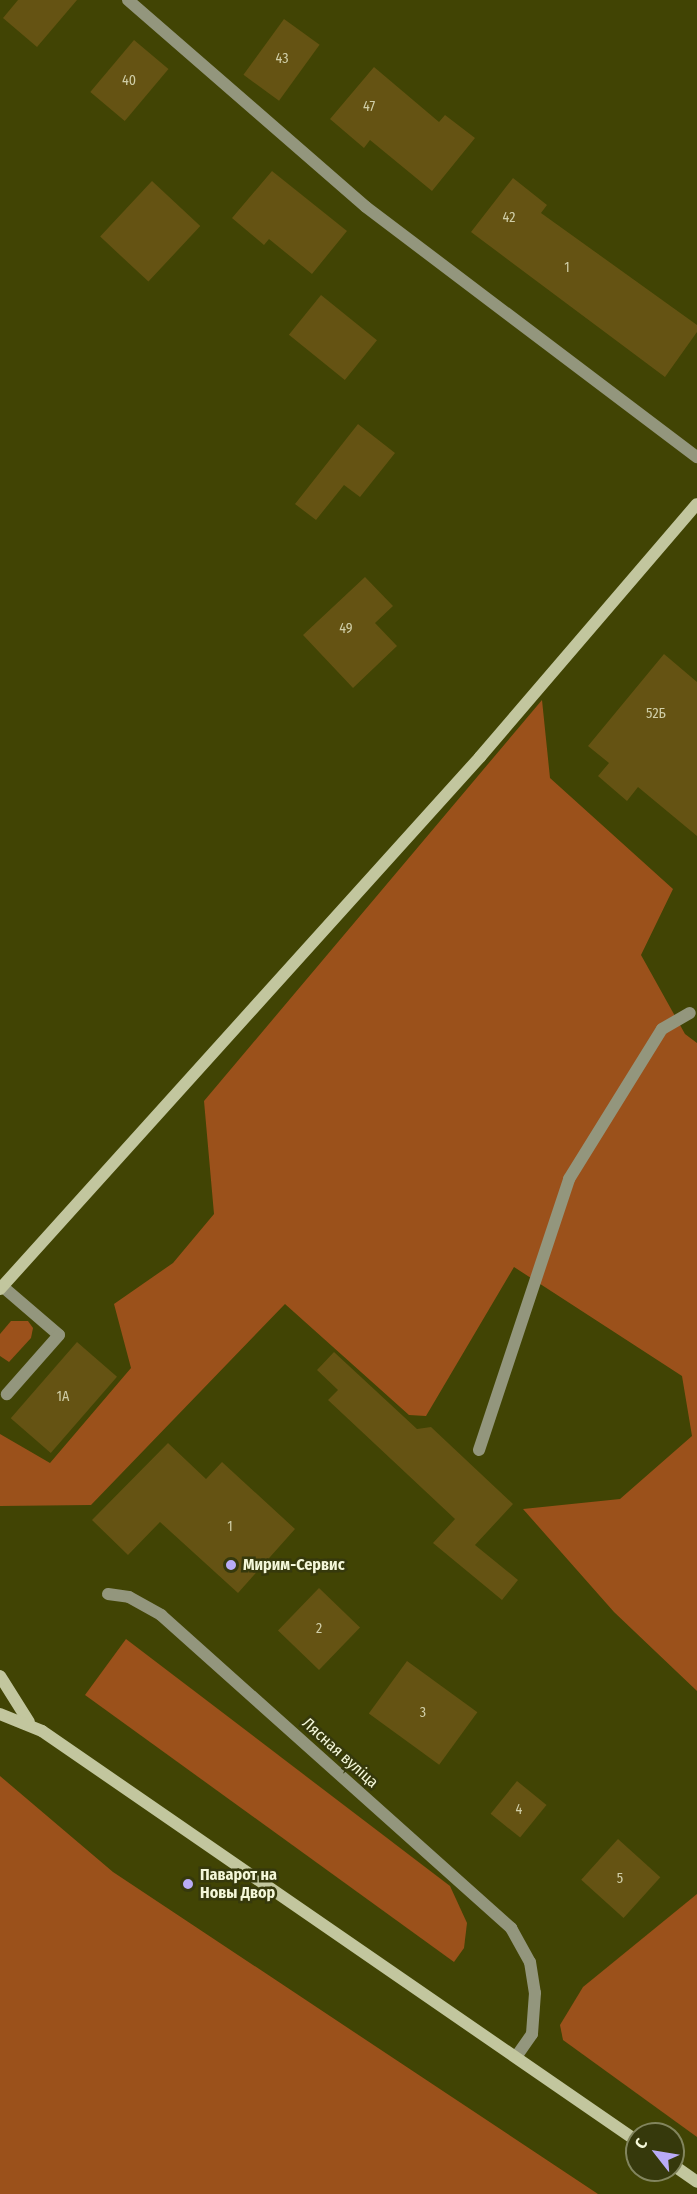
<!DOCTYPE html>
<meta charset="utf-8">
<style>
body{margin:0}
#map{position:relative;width:697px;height:2194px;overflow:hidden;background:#414404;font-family:"Fira Sans Condensed",sans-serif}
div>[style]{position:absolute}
.green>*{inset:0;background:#9b511b}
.building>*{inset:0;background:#655313;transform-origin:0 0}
.service>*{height:12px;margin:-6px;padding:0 6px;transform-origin:6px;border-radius:6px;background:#93967d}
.minor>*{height:12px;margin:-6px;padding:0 6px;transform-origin:6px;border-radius:6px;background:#93967d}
.secondary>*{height:12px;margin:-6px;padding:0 6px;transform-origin:6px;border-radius:6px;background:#c2c69e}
.dots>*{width:16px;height:16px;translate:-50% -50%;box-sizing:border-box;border:3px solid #36390c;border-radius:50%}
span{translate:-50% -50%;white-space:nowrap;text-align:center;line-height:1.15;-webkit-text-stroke:5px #36390c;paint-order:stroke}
.number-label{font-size:14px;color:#d0cea8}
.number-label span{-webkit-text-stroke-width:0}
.poi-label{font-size:16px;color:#f4f7d9;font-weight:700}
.left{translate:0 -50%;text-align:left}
.street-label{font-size:16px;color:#f4f7d9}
.north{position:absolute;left:625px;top:2122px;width:60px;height:60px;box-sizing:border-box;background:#36390c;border:2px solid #82855e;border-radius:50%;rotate:301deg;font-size:16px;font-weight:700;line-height:24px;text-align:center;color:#f4f7d9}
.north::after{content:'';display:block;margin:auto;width:21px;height:27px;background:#b9abf7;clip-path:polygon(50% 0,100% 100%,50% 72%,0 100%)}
</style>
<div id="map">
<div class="green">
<div style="clip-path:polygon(542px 700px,550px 778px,673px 889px,641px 955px,685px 1034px,697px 1043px,697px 1691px,614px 1612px,523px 1509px,620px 1499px,692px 1436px,682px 1376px,514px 1267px,426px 1416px,409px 1415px,285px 1304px,91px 1505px,0 1506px,0 1434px,50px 1463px,131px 1368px,114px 1304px,173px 1263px,214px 1214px,204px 1101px)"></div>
<div style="clip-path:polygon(11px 1321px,28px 1321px,33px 1328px,31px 1338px,9px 1362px,0 1356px,0 1334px)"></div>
<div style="clip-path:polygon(126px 1639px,450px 1886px,467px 1923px,464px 1948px,454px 1962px,85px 1695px)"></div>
<div style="clip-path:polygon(0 1776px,113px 1872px,598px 2194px,0 2194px)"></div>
<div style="clip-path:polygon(697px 1894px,697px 2137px,563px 2040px,560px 2025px,583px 1987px)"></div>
</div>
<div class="building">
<div style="clip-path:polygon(18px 0,77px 0,37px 47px,3px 18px)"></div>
<div style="left:284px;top:19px;width:44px;height:69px;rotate:36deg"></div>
<div style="left:134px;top:40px;width:45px;height:68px;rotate:40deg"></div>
<div style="clip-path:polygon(374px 67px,439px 122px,445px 115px,475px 138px,432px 191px,370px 140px,364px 148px,330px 119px)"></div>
<div style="clip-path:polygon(272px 171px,347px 231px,312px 274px,269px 239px,264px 245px,232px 218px)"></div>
<div style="clip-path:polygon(513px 178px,547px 205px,541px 213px,697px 325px,697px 332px,665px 377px,471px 232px)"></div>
<div style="left:152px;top:181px;width:66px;height:76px;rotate:43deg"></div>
<div style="left:321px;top:295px;width:72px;height:51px;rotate:39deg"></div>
<div style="clip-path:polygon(358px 424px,395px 453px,360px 497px,344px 485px,316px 520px,295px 504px)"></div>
<div style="clip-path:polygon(365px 577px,393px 606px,375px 623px,397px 646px,353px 688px,303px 635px)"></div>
<div style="clip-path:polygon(664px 654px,697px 682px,697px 836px,638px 787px,627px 801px,598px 776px,609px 763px,588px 746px)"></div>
<div style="left:77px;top:1342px;width:53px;height:101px;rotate:41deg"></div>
<div style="clip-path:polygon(334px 1352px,417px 1429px,431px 1427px,513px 1504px,475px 1545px,518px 1580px,502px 1600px,433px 1543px,455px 1519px,328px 1400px,338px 1390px,317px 1370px)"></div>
<div style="clip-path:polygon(168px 1443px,206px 1479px,222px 1462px,295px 1529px,238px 1593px,160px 1522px,128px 1555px,92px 1520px)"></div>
<div style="left:319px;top:1588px;width:57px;height:59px;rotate:44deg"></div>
<div style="left:407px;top:1661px;width:87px;height:65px;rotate:36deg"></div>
<div style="left:517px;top:1781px;width:38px;height:42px;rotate:39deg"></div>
<div style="left:618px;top:1839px;width:57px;height:55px;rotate:42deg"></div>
</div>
<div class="service">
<div style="left:2px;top:1286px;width:75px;rotate:40.7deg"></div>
<div style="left:59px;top:1335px;width:79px;rotate:131.4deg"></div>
<div style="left:479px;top:1450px;width:286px;rotate:-71.6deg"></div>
<div style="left:569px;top:1179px;width:176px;rotate:-58.2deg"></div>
<div style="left:662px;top:1029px;width:32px;rotate:-30deg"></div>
</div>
<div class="minor">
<div style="left:128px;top:0;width:315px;rotate:41deg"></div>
<div style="left:366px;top:207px;width:415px;rotate:37.1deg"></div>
<div style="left:108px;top:1594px;width:21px;rotate:8deg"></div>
<div style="left:129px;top:1597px;width:37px;rotate:29deg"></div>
<div style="left:161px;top:1615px;width:470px;rotate:41.8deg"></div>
<div style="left:511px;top:1928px;width:39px;rotate:61deg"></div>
<div style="left:530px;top:1962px;width:31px;rotate:81deg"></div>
<div style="left:535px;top:1993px;width:41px;rotate:94.2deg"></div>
<div style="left:532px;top:2034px;width:28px;rotate:125deg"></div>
</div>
<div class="secondary">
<div style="left:0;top:1289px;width:717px;rotate:-47.94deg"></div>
<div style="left:480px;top:757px;width:333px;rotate:-49.4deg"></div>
<div style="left:0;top:1676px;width:54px;rotate:57.8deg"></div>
<div style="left:0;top:1714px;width:45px;rotate:22deg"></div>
<div style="left:42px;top:1731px;width:723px;rotate:34.57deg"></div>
<div style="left:673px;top:2165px;width:29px;rotate:35deg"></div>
</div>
<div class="dots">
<div style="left:231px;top:1565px;background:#b9abf7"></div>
<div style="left:188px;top:1884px;background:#b9abf7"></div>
</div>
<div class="number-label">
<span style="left:282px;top:59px">43</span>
<span style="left:129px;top:81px">40</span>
<span style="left:369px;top:107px">47</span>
<span style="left:509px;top:218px">42</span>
<span style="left:567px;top:268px">1</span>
<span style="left:346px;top:629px">49</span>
<span style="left:656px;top:714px">52Б</span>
<span style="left:63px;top:1397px">1А</span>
<span style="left:230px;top:1527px">1</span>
<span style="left:319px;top:1629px">2</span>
<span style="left:423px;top:1713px">3</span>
<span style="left:519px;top:1810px">4</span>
<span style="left:620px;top:1879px">5</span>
</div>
<div class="poi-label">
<span class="left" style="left:243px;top:1565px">Мирим-Сервис</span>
<span class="left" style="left:200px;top:1884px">Паварот на<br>Новы Двор</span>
</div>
<div class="street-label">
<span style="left:340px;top:1753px;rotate:42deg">Лясная вуліца</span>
</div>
<div class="north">С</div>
</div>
